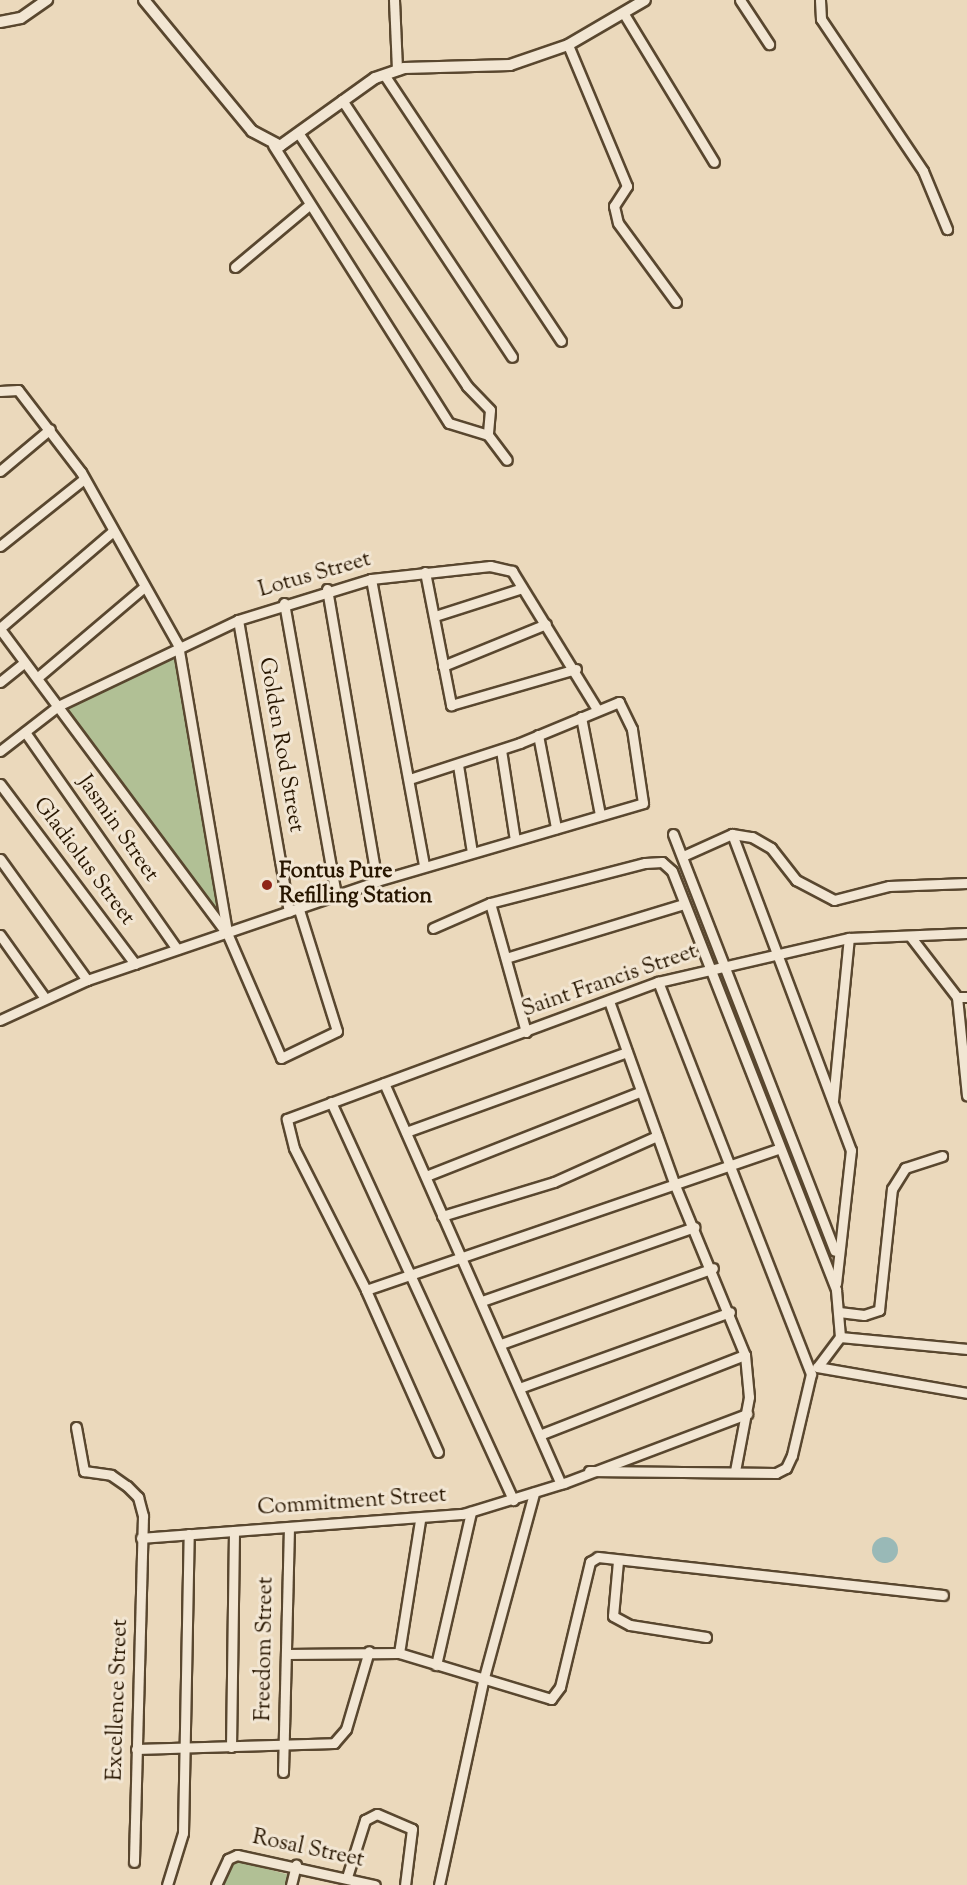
<!DOCTYPE html>
<style>
body{margin:0}
#map{position:relative;width:967px;height:1885px;overflow:hidden;background:#ebd9bc;font-family:"Sorts Mill Goudy",serif}
div>[style]{position:absolute}
.green>*{inset:0;background:#b1c095}
.water>*{inset:0;background:#99b9b7}
.round{border-radius:50%}
.roads{filter:drop-shadow(2px 0 #59472f) drop-shadow(-2px 0 #59472f) drop-shadow(0 2px #59472f) drop-shadow(0 -2px #59472f)}
.minor>*{height:9px;margin:-4.5px;padding:0 4.5px;transform-origin:4.5px;border-radius:4.5px;background:#f2e6d3}
.tertiary>*{height:10px;margin:-5px;padding:0 5px;transform-origin:5px;border-radius:5px;background:#f2e6d3}
.dots>*{width:16px;height:16px;translate:-50% -50%;box-sizing:border-box;border:3px solid #f2e6d3;border-radius:50%}
span{translate:-50% -50%;white-space:nowrap;text-align:center;line-height:1.15;-webkit-text-stroke:6px #f2e6d3;paint-order:stroke}
.street-label{font-size:22px;color:#281600}
.poi-label{font-size:22px;color:#281600;font-weight:700}
.left{translate:0 -50%;text-align:left}
</style>
<div id="map">
<div class="green">
<div style="clip-path:polygon(174px 653px,218px 911px,65px 707px)"></div>
<div style="clip-path:polygon(230px 1859px,290px 1875px,287px 1885px,220px 1885px)"></div>
</div>
<div class="water">
<div class="round" style="left:872px;top:1537px;width:26px;height:26px"></div>
</div>
<div class="roads">
<div class="minor">
<div style="left:394px;top:0;width:70px;rotate:87.5deg"></div>
<div style="left:740px;top:0;width:53px;rotate:56.6deg"></div>
<div style="left:820px;top:0;width:19px;rotate:87deg"></div>
<div style="left:821px;top:19px;width:183px;rotate:56.1deg"></div>
<div style="left:923px;top:171px;width:63px;rotate:67.5deg"></div>
<div style="left:624px;top:14px;width:173px;rotate:58.7deg"></div>
<div style="left:568px;top:45px;width:153px;rotate:67.3deg"></div>
<div style="left:627px;top:186px;width:24px;rotate:123deg"></div>
<div style="left:614px;top:206px;width:17px;rotate:77deg"></div>
<div style="left:618px;top:223px;width:98px;rotate:53.7deg"></div>
<div style="left:385px;top:76px;width:318px;rotate:56.4deg"></div>
<div style="left:342px;top:100px;width:308px;rotate:56.5deg"></div>
<div style="left:299px;top:134px;width:303px;rotate:56.3deg"></div>
<div style="left:467px;top:386px;width:33px;rotate:46deg"></div>
<div style="left:490px;top:410px;width:25px;rotate:95deg"></div>
<div style="left:488px;top:435px;width:31px;rotate:53deg"></div>
<div style="left:273px;top:145px;width:329px;rotate:57.7deg"></div>
<div style="left:449px;top:423px;width:41px;rotate:17.1deg"></div>
<div style="left:235px;top:267px;width:95px;rotate:-39.9deg"></div>
<div style="left:0;top:391px;width:18px;rotate:-3deg"></div>
<div style="left:18px;top:390px;width:103px;rotate:52.5deg"></div>
<div style="left:81px;top:472px;width:198px;rotate:60.7deg"></div>
<div style="left:178px;top:645px;width:292px;rotate:80.3deg"></div>
<div style="left:227px;top:933px;width:136px;rotate:66.6deg"></div>
<div style="left:281px;top:1058px;width:62px;rotate:-25.7deg"></div>
<div style="left:337px;top:1031px;width:127px;rotate:-107.4deg"></div>
<div style="left:0;top:471px;width:65px;rotate:-40deg"></div>
<div style="left:0;top:546px;width:107px;rotate:-38.6deg"></div>
<div style="left:425px;top:572px;width:136px;rotate:78.9deg"></div>
<div style="left:451px;top:705px;width:130px;rotate:-16.1deg"></div>
<div style="left:371px;top:579px;width:292px;rotate:79.5deg"></div>
<div style="left:327px;top:589px;width:296px;rotate:80.3deg"></div>
<div style="left:284px;top:603px;width:297px;rotate:79.9deg"></div>
<div style="left:435px;top:616px;width:91px;rotate:-17.8deg"></div>
<div style="left:238px;top:620px;width:296px;rotate:80.1deg"></div>
<div style="left:0;top:628px;width:149px;rotate:-40.6deg"></div>
<div style="left:0;top:629px;width:377px;rotate:53.3deg"></div>
<div style="left:443px;top:666px;width:111px;rotate:-22.2deg"></div>
<div style="left:38px;top:677px;width:138px;rotate:-40.3deg"></div>
<div style="left:0;top:682px;width:28px;rotate:-39deg"></div>
<div style="left:581px;top:717px;width:100px;rotate:79deg"></div>
<div style="left:25px;top:732px;width:265px;rotate:55deg"></div>
<div style="left:538px;top:735px;width:95px;rotate:79deg"></div>
<div style="left:501px;top:750px;width:91px;rotate:81.2deg"></div>
<div style="left:0;top:751px;width:73px;rotate:-37.8deg"></div>
<div style="left:58px;top:706px;width:199px;rotate:-25.5deg"></div>
<div style="left:238px;top:620px;width:139px;rotate:-17.1deg"></div>
<div style="left:371px;top:579px;width:120px;rotate:-6.2deg"></div>
<div style="left:490px;top:566px;width:23px;rotate:13deg"></div>
<div style="left:512px;top:571px;width:162px;rotate:58.4deg"></div>
<div style="left:458px;top:765px;width:88px;rotate:80.9deg"></div>
<div style="left:0;top:784px;width:225px;rotate:53.1deg"></div>
<div style="left:673px;top:834px;width:447px;rotate:68.8deg"></div>
<div style="left:732px;top:834px;width:338px;rotate:69.4deg"></div>
<div style="left:851px;top:1150px;width:134px;rotate:96.4deg"></div>
<div style="left:683px;top:856px;width:54px;rotate:-24.2deg"></div>
<div style="left:732px;top:834px;width:20px;rotate:9deg"></div>
<div style="left:752px;top:837px;width:22px;rotate:30deg"></div>
<div style="left:771px;top:848px;width:41px;rotate:52deg"></div>
<div style="left:796px;top:880px;width:43px;rotate:27.8deg"></div>
<div style="left:834px;top:900px;width:57px;rotate:-14.3deg"></div>
<div style="left:889px;top:886px;width:78px;rotate:-2.2deg"></div>
<div style="left:0;top:859px;width:149px;rotate:54.3deg"></div>
<div style="left:490px;top:903px;width:134px;rotate:74.4deg"></div>
<div style="left:433px;top:928px;width:62px;rotate:-23.7deg"></div>
<div style="left:490px;top:903px;width:160px;rotate:-14.5deg"></div>
<div style="left:645px;top:863px;width:17px;rotate:-3deg"></div>
<div style="left:662px;top:862px;width:13px;rotate:42deg"></div>
<div style="left:672px;top:871px;width:450px;rotate:68.6deg"></div>
<div style="left:836px;top:1290px;width:47px;rotate:85.1deg"></div>
<div style="left:840px;top:1337px;width:35px;rotate:127deg"></div>
<div style="left:0;top:935px;width:76px;rotate:54.6deg"></div>
<div style="left:910px;top:936px;width:77px;rotate:52.4deg"></div>
<div style="left:957px;top:997px;width:10px"></div>
<div style="left:506px;top:958px;width:186px;rotate:-16.9deg"></div>
<div style="left:957px;top:997px;width:99px;rotate:84.2deg"></div>
<div style="left:609px;top:1001px;width:193px;rotate:70.3deg"></div>
<div style="left:674px;top:1183px;width:186px;rotate:67.6deg"></div>
<div style="left:745px;top:1355px;width:42px;rotate:84.6deg"></div>
<div style="left:749px;top:1397px;width:75px;rotate:100.7deg"></div>
<div style="left:0;top:1020px;width:96px;rotate:-24.7deg"></div>
<div style="left:87px;top:980px;width:306px;rotate:-18.8deg"></div>
<div style="left:377px;top:881px;width:277px;rotate:-16.3deg"></div>
<div style="left:643px;top:803px;width:75px;rotate:-98.5deg"></div>
<div style="left:632px;top:729px;width:30px;rotate:-116deg"></div>
<div style="left:619px;top:702px;width:107px;rotate:157.5deg"></div>
<div style="left:520px;top:743px;width:117px;rotate:162deg"></div>
<div style="left:384px;top:1083px;width:438px;rotate:66.2deg"></div>
<div style="left:833px;top:1100px;width:163px;rotate:-84.4deg"></div>
<div style="left:331px;top:1102px;width:438px;rotate:65.4deg"></div>
<div style="left:406px;top:1132px;width:235px;rotate:-19.9deg"></div>
<div style="left:426px;top:1176px;width:229px;rotate:-21.5deg"></div>
<div style="left:442px;top:1216px;width:117px;rotate:-16.9deg"></div>
<div style="left:554px;top:1182px;width:113px;rotate:-24.1deg"></div>
<div style="left:366px;top:1290px;width:436px;rotate:-18.9deg"></div>
<div style="left:482px;top:1301px;width:225px;rotate:-19.2deg"></div>
<div style="left:839px;top:1312px;width:25px;rotate:7deg"></div>
<div style="left:864px;top:1315px;width:16px;rotate:-18deg"></div>
<div style="left:879px;top:1310px;width:122px;rotate:-83.9deg"></div>
<div style="left:892px;top:1189px;width:25px;rotate:-58deg"></div>
<div style="left:905px;top:1168px;width:39px;rotate:-18deg"></div>
<div style="left:840px;top:1337px;width:128px;rotate:5.4deg"></div>
<div style="left:501px;top:1344px;width:225px;rotate:-19.7deg"></div>
<div style="left:817px;top:1367px;width:152px;rotate:9.8deg"></div>
<div style="left:522px;top:1387px;width:221px;rotate:-19.8deg"></div>
<div style="left:76px;top:1427px;width:45px;rotate:79.7deg"></div>
<div style="left:84px;top:1471px;width:27px;rotate:8deg"></div>
<div style="left:111px;top:1475px;width:19px;rotate:35deg"></div>
<div style="left:127px;top:1486px;width:16px;rotate:45deg"></div>
<div style="left:138px;top:1497px;width:20px;rotate:75deg"></div>
<div style="left:143px;top:1516px;width:346px;rotate:91.5deg"></div>
<div style="left:542px;top:1434px;width:218px;rotate:-21.3deg"></div>
<div style="left:438px;top:1452px;width:177px;rotate:-114deg"></div>
<div style="left:366px;top:1290px;width:159px;rotate:-116.9deg"></div>
<div style="left:294px;top:1148px;width:30px;rotate:-104deg"></div>
<div style="left:287px;top:1119px;width:395px;rotate:-20.3deg"></div>
<div style="left:658px;top:982px;width:196px;rotate:-13deg"></div>
<div style="left:849px;top:938px;width:118px;rotate:-2.4deg"></div>
<div style="left:589px;top:1471px;width:187px;rotate:0.6deg"></div>
<div style="left:776px;top:1473px;width:11px;rotate:-27deg"></div>
<div style="left:786px;top:1468px;width:14px;rotate:-65deg"></div>
<div style="left:792px;top:1455px;width:83px;rotate:-76.8deg"></div>
<div style="left:811px;top:1374px;width:421px;rotate:-111.3deg"></div>
<div style="left:141px;top:1538px;width:323px;rotate:-4.3deg"></div>
<div style="left:463px;top:1514px;width:106px;rotate:-17.1deg"></div>
<div style="left:564px;top:1483px;width:196px;rotate:-20.7deg"></div>
<div style="left:618px;top:1561px;width:55px;rotate:95.2deg"></div>
<div style="left:613px;top:1616px;width:19px;rotate:28deg"></div>
<div style="left:630px;top:1625px;width:77px;rotate:9deg"></div>
<div style="left:399px;top:1653px;width:135px;rotate:-81deg"></div>
<div style="left:286px;top:1654px;width:113px;rotate:-0.5deg"></div>
<div style="left:399px;top:1653px;width:159px;rotate:16.8deg"></div>
<div style="left:551px;top:1699px;width:15px;rotate:-53deg"></div>
<div style="left:560px;top:1687px;width:129px;rotate:-76.5deg"></div>
<div style="left:590px;top:1562px;width:9px;rotate:-32deg"></div>
<div style="left:598px;top:1557px;width:347px;rotate:6.3deg"></div>
<div style="left:436px;top:1665px;width:157px;rotate:-77.1deg"></div>
<div style="left:231px;top:1747px;width:216px;rotate:-89.2deg"></div>
<div style="left:136px;top:1749px;width:198px;rotate:-1.7deg"></div>
<div style="left:334px;top:1743px;width:18px;rotate:-49deg"></div>
<div style="left:346px;top:1729px;width:81px;rotate:-73.6deg"></div>
<div style="left:283px;top:1772px;width:245px;rotate:-88.6deg"></div>
<div style="left:347px;top:1877px;width:60px;rotate:-72.5deg"></div>
<div style="left:365px;top:1820px;width:13px;rotate:-27deg"></div>
<div style="left:377px;top:1814px;width:38px;rotate:23deg"></div>
<div style="left:412px;top:1829px;width:56px;rotate:97.1deg"></div>
<div style="left:167px;top:1885px;width:54px;rotate:-72.9deg"></div>
<div style="left:183px;top:1833px;width:299px;rotate:-88.9deg"></div>
<div style="left:216px;top:1885px;width:29px;rotate:-65deg"></div>
<div style="left:228px;top:1859px;width:10px;rotate:-24deg"></div>
<div style="left:237px;top:1855px;width:141px;rotate:12.3deg"></div>
<div style="left:291px;top:1885px;width:21px;rotate:-76deg"></div>
<div style="left:439px;top:1885px;width:209px;rotate:-77.8deg"></div>
<div style="left:483px;top:1681px;width:195px;rotate:-74.8deg"></div>
</div>
<div class="tertiary">
<div style="left:144px;top:0;width:170px;rotate:50.5deg"></div>
<div style="left:252px;top:131px;width:32px;rotate:28deg"></div>
<div style="left:280px;top:146px;width:117px;rotate:-35.6deg"></div>
<div style="left:375px;top:78px;width:31px;rotate:-19deg"></div>
<div style="left:404px;top:68px;width:106px;rotate:-1.6deg"></div>
<div style="left:510px;top:65px;width:61px;rotate:-19deg"></div>
<div style="left:568px;top:45px;width:89px;rotate:-30.3deg"></div>
<div style="left:0;top:22px;width:21px;rotate:-11deg"></div>
<div style="left:21px;top:18px;width:32px;rotate:-35deg"></div>
</div>
</div>
<div class="dots">
<div style="left:267px;top:885px;background:#8f2418"></div>
</div>
<div class="street-label">
<span style="left:315px;top:576px;rotate:-16deg">Lotus Street</span>
<span style="left:280px;top:745px;rotate:80deg">Golden Rod Street</span>
<span style="left:117px;top:829px;rotate:55deg">Jasmin Street</span>
<span style="left:83px;top:862px;rotate:53deg">Gladiolus Street</span>
<span style="left:610px;top:982px;rotate:-19deg">Saint Francis Street</span>
<span style="left:352px;top:1503px;rotate:-4deg">Commitment Street</span>
<span style="left:266px;top:1649px;rotate:-89deg">Freedom Street</span>
<span style="left:119px;top:1700px;rotate:-88deg">Excellence Street</span>
<span style="left:308px;top:1850px;rotate:12deg">Rosal Street</span>
</div>
<div class="poi-label">
<span class="left" style="left:279px;top:885px">Fontus Pure<br>Refilling Station</span>
</div>
</div>
